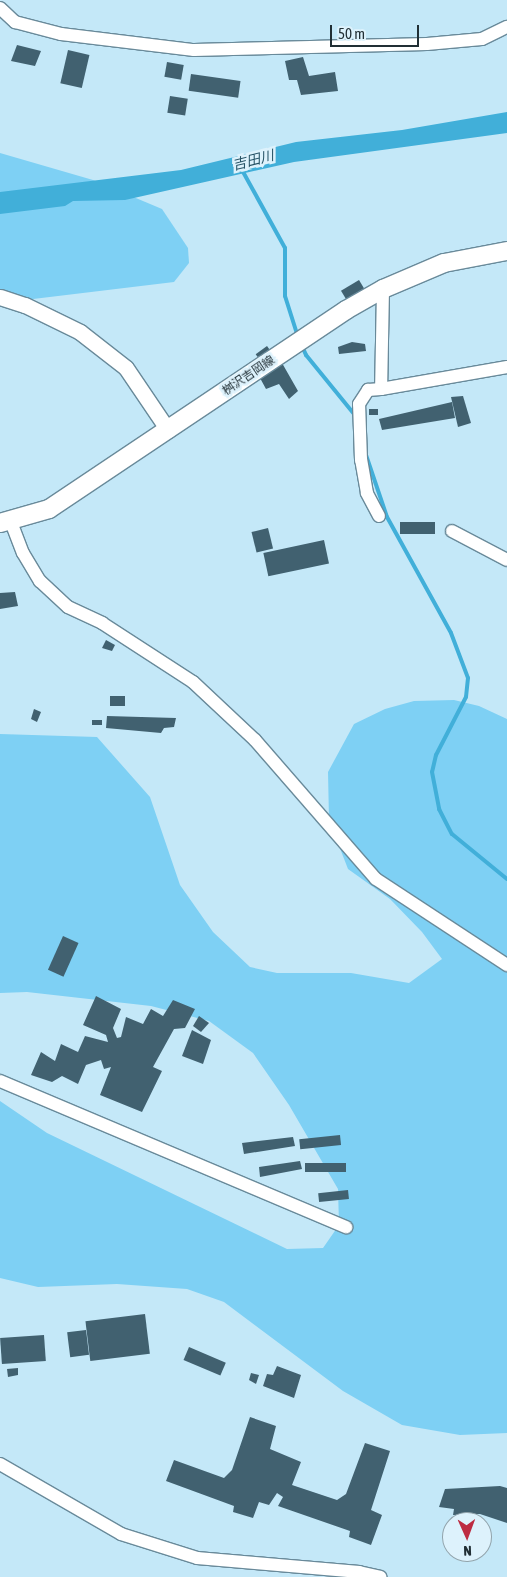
<!DOCTYPE html>
<meta charset="utf-8">
<style>
body{margin:0}
#map{position:relative;width:507px;height:1577px;overflow:hidden;background:#c4e8f8;font-family:"Asap Condensed","Noto Sans JP",sans-serif}
div>[style]{position:absolute}
.green>*{inset:0;background:#7ed0f4}
.water>*{inset:0;background:#41afd9}
.stream>*{height:4px;margin:-2px;padding:0 2px;transform-origin:2px;border-radius:2px;background:#41afd9}
.building>*{inset:0;background:#416170;transform-origin:0 0}
.roads{filter:drop-shadow(1px 0 #698a9a) drop-shadow(-1px 0 #698a9a) drop-shadow(0 1px #698a9a) drop-shadow(0 -1px #698a9a)}
.minor>*{height:12px;margin:-6px;padding:0 6px;transform-origin:6px;border-radius:6px;background:#fff}
.tertiary>*{height:15px;margin:-7.5px;padding:0 7.5px;transform-origin:7.5px;border-radius:7.5px;background:#fff}
.secondary>*{height:18px;margin:-9px;padding:0 9px;transform-origin:9px;border-radius:9px;background:#fff}
span{translate:-50% -50%;white-space:nowrap;text-align:center;line-height:1.15;-webkit-text-stroke:5px #ddf2fc;paint-order:stroke}
.street-label{font-size:12px;color:#212f35}
.water-label{font-size:14px;color:#265366;font-style:italic}
.north{position:absolute;left:442px;top:1512px;width:50px;height:50px;box-sizing:border-box;background:#ddf2fc;border:1px solid #92a4ac;border-radius:50%;rotate:178deg;font-size:14px;font-weight:700;line-height:20px;text-align:center;color:#212f35}
.north::after{content:'';display:block;margin:auto;width:18px;height:22px;background:#bd2c42;clip-path:polygon(50% 0,100% 100%,50% 72%,0 100%)}
.scale{position:absolute;left:330px;top:25px;width:89px;height:22px;box-sizing:border-box;border:2px solid #212f35;border-top:0;padding-left:6px;font-size:15px;line-height:18px;white-space:nowrap;color:#212f35;-webkit-text-stroke:4px #ddf2fc;paint-order:stroke}
</style>
<div id="map">
<div class="green">
<div style="clip-path:polygon(0 153px,93px 180px,162px 209px,188px 248px,189px 263px,174px 282px,0 303px)"></div>
<div style="clip-path:polygon(454px 700px,479px 706px,507px 719px,507px 1433px,460px 1435px,402px 1425px,343px 1391px,224px 1302px,187px 1289px,117px 1284px,38px 1287px,0 1278px,0 1101px,47px 1133px,287px 1249px,323px 1248px,339px 1225px,338px 1189px,289px 1105px,253px 1053px,209px 1021px,151px 1006px,27px 992px,0 993px,0 734px,97px 737px,150px 797px,180px 885px,213px 932px,250px 967px,277px 973px,351px 973px,409px 983px,442px 959px,422px 932px,390px 899px,348px 869px,329px 820px,328px 772px,354px 724px,385px 709px,414px 701px)"></div>
</div>
<div class="water">
<div style="clip-path:polygon(507px 112px,507px 133px,294px 162px,125px 200px,73px 201px,65px 206px,0 214px,0 192px,181px 170px,296px 142px,402px 130px)"></div>
</div>
<div class="stream">
<div style="left:242px;top:170px;width:89px;rotate:61.1deg"></div>
<div style="left:285px;top:248px;width:48px;rotate:90deg"></div>
<div style="left:285px;top:296px;width:43px;rotate:72.4deg"></div>
<div style="left:302px;top:346px;width:10px;rotate:66deg"></div>
<div style="left:306px;top:355px;width:77px;rotate:50.8deg"></div>
<div style="left:366px;top:455px;width:65px;rotate:71.3deg"></div>
<div style="left:387px;top:517px;width:132px;rotate:61.1deg"></div>
<div style="left:451px;top:633px;width:48px;rotate:69.3deg"></div>
<div style="left:468px;top:678px;width:19px;rotate:96deg"></div>
<div style="left:466px;top:697px;width:65px;rotate:117.3deg"></div>
<div style="left:436px;top:755px;width:17px;rotate:103deg"></div>
<div style="left:432px;top:772px;width:38px;rotate:79deg"></div>
<div style="left:439px;top:809px;width:28px;rotate:63deg"></div>
<div style="left:452px;top:834px;width:71px;rotate:39.3deg"></div>
</div>
<div class="building">
<div style="clip-path:polygon(17px 45px,41px 51px,35px 66px,11px 61px)"></div>
<div style="left:68px;top:50px;width:22px;height:34px;rotate:13deg"></div>
<div style="clip-path:polygon(303px 57px,309px 76px,335px 72px,338px 91px,301px 95px,297px 80px,289px 80px,285px 61px)"></div>
<div style="left:167px;top:62px;width:17px;height:15px;rotate:10deg"></div>
<div style="left:191px;top:74px;width:50px;height:17px;rotate:8deg"></div>
<div style="left:170px;top:96px;width:18px;height:17px;rotate:9deg"></div>
<div style="left:359px;top:280px;width:12px;height:21px;rotate:59deg"></div>
<div style="clip-path:polygon(352px 342px,365px 344px,366px 351px,339px 354px,338px 347px)"></div>
<div style="left:267px;top:346px;width:9px;height:14px;rotate:54deg"></div>
<div style="clip-path:polygon(282px 363px,298px 391px,289px 399px,279px 384px,266px 389px,260px 378px)"></div>
<div style="clip-path:polygon(463px 396px,471px 423px,458px 427px,451px 397px)"></div>
<div style="clip-path:polygon(452px 402px,455px 418px,382px 430px,379px 419px)"></div>
<div style="left:378px;top:409px;width:6px;height:9px;rotate:90deg"></div>
<div style="left:435px;top:522px;width:12px;height:35px;rotate:90deg"></div>
<div style="left:268px;top:528px;width:21px;height:17px;rotate:76deg"></div>
<div style="left:324px;top:540px;width:24px;height:62px;rotate:78deg"></div>
<div style="clip-path:polygon(15px 592px,18px 606px,0 609px,0 593px)"></div>
<div style="clip-path:polygon(106px 640px,115px 645px,112px 651px,102px 648px)"></div>
<div style="left:110px;top:696px;width:15px;height:10px"></div>
<div style="clip-path:polygon(34px 709px,41px 712px,37px 722px,31px 719px)"></div>
<div style="clip-path:polygon(107px 716px,176px 718px,174px 727px,164px 728px,161px 733px,106px 728px)"></div>
<div style="left:92px;top:720px;width:10px;height:5px"></div>
<div style="left:63px;top:936px;width:17px;height:37px;rotate:24deg"></div>
<div style="clip-path:polygon(96px 996px,121px 1009px,113px 1028px,117px 1038px,121px 1037px,126px 1017px,143px 1024px,151px 1009px,163px 1016px,173px 1000px,195px 1009px,185px 1028px,174px 1029px,153px 1067px,162px 1071px,142px 1112px,100px 1095px,111px 1067px,104px 1069px,101px 1060px,86px 1065px,78px 1084px,62px 1076px,52px 1082px,31px 1075px,41px 1052px,55px 1061px,61px 1044px,78px 1052px,85px 1036px,108px 1042px,106px 1035px,83px 1025px)"></div>
<div style="clip-path:polygon(199px 1016px,209px 1023px,201px 1032px,193px 1026px)"></div>
<div style="clip-path:polygon(192px 1030px,211px 1040px,203px 1064px,182px 1056px)"></div>
<div style="left:340px;top:1135px;width:10px;height:41px;rotate:84deg"></div>
<div style="clip-path:polygon(293px 1137px,295px 1146px,244px 1154px,242px 1143px)"></div>
<div style="clip-path:polygon(300px 1161px,302px 1169px,260px 1177px,259px 1167px)"></div>
<div style="left:346px;top:1163px;width:9px;height:41px;rotate:90deg"></div>
<div style="left:348px;top:1190px;width:9px;height:30px;rotate:84deg"></div>
<div style="left:145px;top:1314px;width:40px;height:60px;rotate:83deg"></div>
<div style="left:86px;top:1330px;width:25px;height:19px;rotate:83deg"></div>
<div style="left:44px;top:1335px;width:26px;height:44px;rotate:86deg"></div>
<div style="left:189px;top:1347px;width:40px;height:14px;rotate:23deg"></div>
<div style="clip-path:polygon(277px 1366px,301px 1375px,294px 1398px,263px 1386px,267px 1374px,273px 1375px)"></div>
<div style="clip-path:polygon(18px 1368px,18px 1375px,8px 1377px,7px 1369px)"></div>
<div style="clip-path:polygon(251px 1373px,259px 1375px,256px 1384px,249px 1380px)"></div>
<div style="clip-path:polygon(250px 1417px,276px 1426px,270px 1449px,301px 1462px,292px 1485px,337px 1500px,346px 1494px,365px 1443px,390px 1451px,371px 1510px,382px 1515px,371px 1545px,349px 1537px,350px 1531px,278px 1506px,283px 1497px,277px 1493px,269px 1505px,259px 1502px,253px 1518px,233px 1512px,234px 1506px,166px 1481px,174px 1460px,224px 1478px,232px 1470px)"></div>
<div style="clip-path:polygon(500px 1486px,507px 1488px,507px 1523px,480px 1514px,453px 1515px,454px 1509px,439px 1507px,445px 1489px)"></div>
</div>
<div class="roads">
<div class="minor">
<div style="left:0;top:8px;width:21px;rotate:43deg"></div>
<div style="left:15px;top:22px;width:48px;rotate:14.6deg"></div>
<div style="left:61px;top:34px;width:134px;rotate:6.9deg"></div>
<div style="left:194px;top:50px;width:233px;rotate:-1.5deg"></div>
<div style="left:427px;top:44px;width:55px;rotate:-5.2deg"></div>
<div style="left:482px;top:39px;width:28px;rotate:-26deg"></div>
<div style="left:383px;top:289px;width:100px;rotate:91.1deg"></div>
<div style="left:381px;top:389px;width:128px;rotate:-9.9deg"></div>
<div style="left:379px;top:516px;width:26px;rotate:-118deg"></div>
<div style="left:367px;top:493px;width:34px;rotate:-100deg"></div>
<div style="left:361px;top:460px;width:56px;rotate:-92deg"></div>
<div style="left:359px;top:404px;width:17px;rotate:-57deg"></div>
<div style="left:368px;top:390px;width:13px;rotate:-4deg"></div>
<div style="left:11px;top:522px;width:33px;rotate:69deg"></div>
<div style="left:23px;top:553px;width:33px;rotate:59deg"></div>
<div style="left:40px;top:581px;width:38px;rotate:43deg"></div>
<div style="left:68px;top:607px;width:38px;rotate:25deg"></div>
<div style="left:102px;top:623px;width:108px;rotate:33deg"></div>
<div style="left:193px;top:682px;width:85px;rotate:43.1deg"></div>
<div style="left:255px;top:740px;width:184px;rotate:49deg"></div>
<div style="left:376px;top:879px;width:157px;rotate:33.3deg"></div>
<div style="left:452px;top:531px;width:62px;rotate:27.8deg"></div>
<div style="left:0;top:1081px;width:376px;rotate:22.9deg"></div>
<div style="left:0;top:1464px;width:140px;rotate:30deg"></div>
<div style="left:121px;top:1534px;width:80px;rotate:17.5deg"></div>
<div style="left:197px;top:1558px;width:163px;rotate:4.9deg"></div>
<div style="left:359px;top:1572px;width:22px;rotate:13deg"></div>
</div>
<div class="tertiary">
<div style="left:0;top:297px;width:26px;rotate:18deg"></div>
<div style="left:25px;top:305px;width:61px;rotate:26.1deg"></div>
<div style="left:80px;top:332px;width:58px;rotate:38deg"></div>
<div style="left:126px;top:368px;width:75px;rotate:55.9deg"></div>
</div>
<div class="secondary">
<div style="left:0;top:523px;width:51px;rotate:-15.9deg"></div>
<div style="left:49px;top:509px;width:358px;rotate:-33.8deg"></div>
<div style="left:346px;top:310px;width:43px;rotate:-29.6deg"></div>
<div style="left:383px;top:289px;width:66px;rotate:-23.1deg"></div>
<div style="left:444px;top:263px;width:64px;rotate:-10.8deg"></div>
</div>
</div>
<div class="street-label">
<span style="left:249px;top:376px;rotate:-34deg">桝沢吉岡線</span>
</div>
<div class="water-label">
<span style="left:253px;top:160px;rotate:-14deg">吉田川</span>
</div>
<div class="north">N</div>
<div class="scale">50 m</div>
</div>
